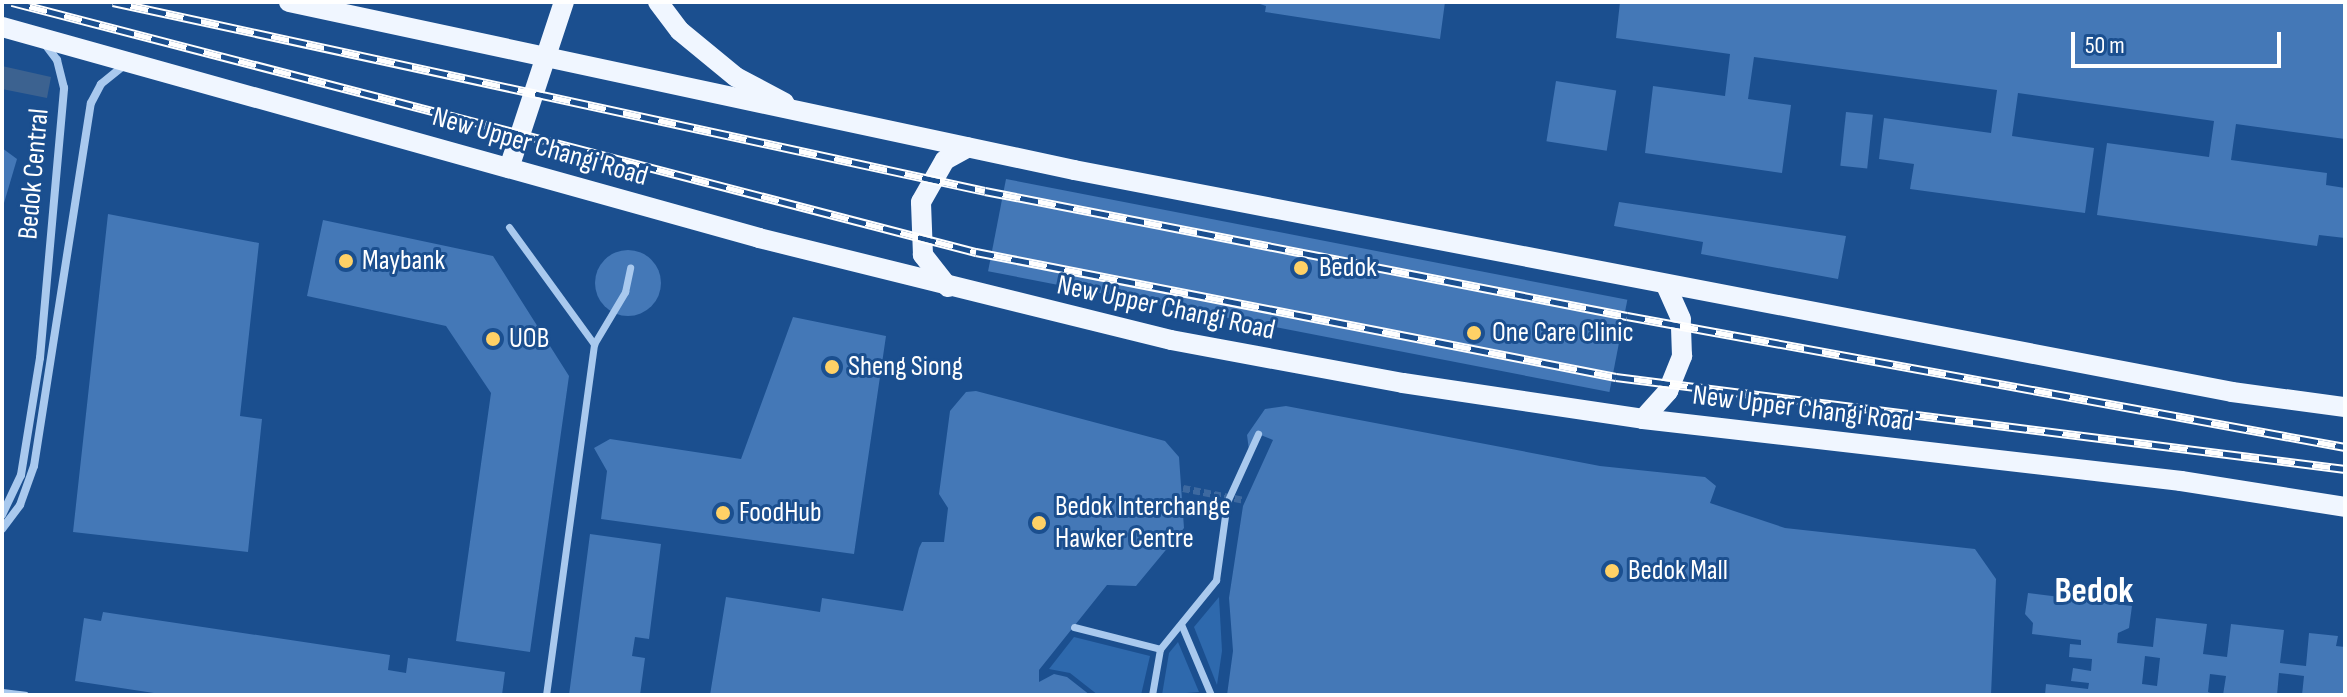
<!DOCTYPE html>
<style>
body{margin:0}
#map{position:relative;width:2347px;height:697px;overflow:hidden;background:#1b4f8f;font-family:"Sofia Sans Condensed",sans-serif}
div>[style]{position:absolute}
.green>*{inset:0;background:#2e69ad}
.water>*{inset:0;background:#3c6290}
.building>*{inset:0;background:#4478b7;transform-origin:0 0}
.round{border-radius:50%}
.pedestrian-tunnel>*{height:7px;margin-top:-3.5px;transform-origin:0;background:repeating-linear-gradient(90deg,#3d69a0 0 7px,transparent 0 10.5px)}
.pedestrian>*{height:7px;margin:-3.5px;padding:0 3.5px;transform-origin:3.5px;border-radius:3.5px;background:#a9c9ee}
.minor>*{height:8px;margin:-4px;padding:0 4px;transform-origin:4px;border-radius:4px;background:#a9c9ee}
.primary>*{height:20px;margin:-10px;padding:0 10px;transform-origin:10px;border-radius:10px;background:#f0f6ff}
.rail>*{height:9px;margin-top:-4.5px;transform-origin:0;background:repeating-linear-gradient(90deg,#1b4f8f 0 18px,#fff 0 36px);box-sizing:border-box;border-block:2px solid #fff}
.dots>*{width:22px;height:22px;translate:-50% -50%;box-sizing:border-box;border:4px solid #1b4f8f;border-radius:50%}
span{translate:-50% -50%;white-space:nowrap;text-align:center;line-height:1.15;-webkit-text-stroke:6px #1b4f8f;paint-order:stroke}
.street-label{font-size:28px;color:#fff}
.poi-label{font-size:28px;color:#fff}
.left{translate:0 -50%;text-align:left}
.district-label{font-size:36px;color:#fff;font-weight:700}
.frame{position:absolute;inset:0;border:4px solid #fff;pointer-events:none}
.scale{position:absolute;left:2071px;top:32px;width:210px;height:36px;box-sizing:border-box;border:4px solid #fff;border-top:0;padding-left:10px;font-size:24px;line-height:28px;white-space:nowrap;color:#fff;-webkit-text-stroke:6px #1b4f8f;paint-order:stroke}
</style>
<div id="map">
<div class="green">
<div style="clip-path:polygon(1219px 597px,1222px 651px,1217px 685px,1194px 627px)"></div>
<div style="clip-path:polygon(1074px 637px,1150px 656px,1141px 695px,1098px 695px,1070px 673px,1049px 669px)"></div>
<div style="clip-path:polygon(1178px 642px,1199px 692px,1162px 695px,1169px 653px)"></div>
</div>
<div class="water">
<div style="clip-path:polygon(2px 66px,51px 77px,47px 98px,2px 89px)"></div>
</div>
<div class="building">
<div style="clip-path:polygon(1254px 2px,1445px 2px,1440px 39px,1265px 12px,1266px 6px)"></div>
<div style="clip-path:polygon(1620px 2px,2345px 2px,2345px 139px,2236px 124px,2231px 160px,2327px 173px,2326px 185px,2345px 188px,2345px 238px,2319px 235px,2317px 246px,2097px 215px,2107px 143px,2209px 157px,2214px 121px,2018px 93px,2012px 136px,2094px 148px,2085px 213px,1910px 189px,1914px 164px,1879px 159px,1884px 118px,1991px 133px,1997px 90px,1754px 57px,1748px 99px,1791px 105px,1782px 173px,1645px 153px,1653px 86px,1725px 96px,1730px 54px,1616px 38px)"></div>
<div style="left:1556px;top:81px;width:61px;height:61px;rotate:9deg"></div>
<div style="left:1846px;top:112px;width:27px;height:54px;rotate:6deg"></div>
<div style="clip-path:polygon(2px 148px,17px 159px,4px 203px,2px 203px)"></div>
<div style="left:1006px;top:179px;width:633px;height:94px;rotate:11deg"></div>
<div style="clip-path:polygon(1619px 202px,1846px 236px,1838px 279px,1701px 254px,1703px 242px,1614px 226px)"></div>
<div style="clip-path:polygon(108px 214px,259px 243px,240px 416px,262px 419px,248px 552px,73px 532px)"></div>
<div style="clip-path:polygon(323px 220px,493px 256px,569px 376px,530px 652px,456px 641px,491px 393px,446px 326px,307px 296px)"></div>
<div class="round" style="left:595px;top:250px;width:66px;height:66px"></div>
<div style="clip-path:polygon(793px 317px,886px 336px,854px 554px,601px 519px,607px 471px,594px 448px,610px 439px,741px 459px)"></div>
<div style="clip-path:polygon(976px 391px,1165px 441px,1179px 457px,1184px 528px,1136px 586px,1107px 585px,1039px 670px,1039px 682px,1054px 674px,1067px 677px,1090px 695px,710px 695px,726px 597px,820px 612px,822px 598px,903px 611px,919px 548px,922px 542px,944px 542px,948px 508px,939px 494px,950px 411px,966px 392px)"></div>
<div style="clip-path:polygon(1286px 406px,1600px 466px,1705px 477px,1716px 486px,1710px 503px,1785px 528px,1975px 549px,1996px 579px,1991px 695px,1227px 695px,1233px 651px,1229px 598px,1243px 506px,1273px 440px,1258px 434px,1249px 450px,1247px 435px,1265px 409px)"></div>
<div style="clip-path:polygon(590px 534px,661px 544px,649px 639px,635px 637px,632px 656px,645px 658px,640px 695px,569px 695px)"></div>
<div style="clip-path:polygon(evenodd,2028px 593px,2132px 606px,2129px 628px,2118px 633px,2117px 643px,2153px 647px,2156px 618px,2207px 624px,2203px 654px,2227px 657px,2231px 624px,2284px 630px,2280px 663px,2306px 666px,2309px 633px,2338px 636px,2336px 646px,2345px 647px,2345px 695px,2302px 695px,2304px 676px,2279px 673px,2277px 695px,2223px 695px,2226px 676px,2210px 674px,2208px 692px,2216px 695px,2045px 695px,2046px 684px,2088px 689px,2089px 683px,2071px 681px,2073px 668px,2091px 671px,2092px 659px,2069px 657px,2070px 644px,2081px 645px,2081px 640px,2032px 634px,2033px 623px,2025px 614px,2028px 593px,2145px 656px,2160px 658px,2157px 686px,2142px 684px,2145px 656px)"></div>
<div style="clip-path:polygon(103px 612px,390px 655px,388px 670px,406px 673px,408px 658px,505px 672px,502px 695px,167px 695px,75px 681px,84px 618px,101px 621px)"></div>
</div>
<div class="pedestrian-tunnel">
<div style="left:1183px;top:488px;width:62px;rotate:11.1deg"></div>
</div>
<div class="pedestrian">
<div style="left:509px;top:227px;width:145px;rotate:54deg"></div>
<div style="left:1181px;top:624px;width:77px;rotate:67.1deg"></div>
<div style="left:1074px;top:627px;width:89px;rotate:14.3deg"></div>
<div style="left:2px;top:692px;width:23px;rotate:7deg"></div>
<div style="left:546px;top:695px;width:354px;rotate:-82.2deg"></div>
<div style="left:594px;top:344px;width:61px;rotate:-59.2deg"></div>
<div style="left:625px;top:292px;width:25px;rotate:-78deg"></div>
<div style="left:1152px;top:695px;width:47px;rotate:-80.1deg"></div>
<div style="left:1160px;top:649px;width:89px;rotate:-50.9deg"></div>
<div style="left:1216px;top:580px;width:79px;rotate:-82deg"></div>
<div style="left:1227px;top:502px;width:75px;rotate:-65.5deg"></div>
</div>
<div class="minor">
<div style="left:2px;top:515px;width:44px;rotate:-64.6deg"></div>
<div style="left:21px;top:475px;width:119px;rotate:-80.8deg"></div>
<div style="left:40px;top:358px;width:271px;rotate:-84.9deg"></div>
<div style="left:64px;top:88px;width:29px;rotate:-104deg"></div>
<div style="left:57px;top:60px;width:20px;rotate:-127deg"></div>
<div style="left:2px;top:529px;width:30px;rotate:-53deg"></div>
<div style="left:20px;top:505px;width:41px;rotate:-70.3deg"></div>
<div style="left:34px;top:466px;width:367px;rotate:-81.1deg"></div>
<div style="left:91px;top:103px;width:21px;rotate:-62deg"></div>
<div style="left:101px;top:84px;width:32px;rotate:-39deg"></div>
</div>
<div class="primary">
<div style="left:289px;top:2px;width:803px;rotate:12.08deg"></div>
<div style="left:1074px;top:170px;width:1179px;rotate:10.85deg"></div>
<div style="left:2232px;top:392px;width:114px;rotate:7.6deg"></div>
<div style="left:658px;top:2px;width:36px;rotate:53deg"></div>
<div style="left:680px;top:31px;width:72px;rotate:39.4deg"></div>
<div style="left:736px;top:77px;width:55px;rotate:28deg"></div>
<div style="left:2px;top:27px;width:786px;rotate:15.57deg"></div>
<div style="left:759px;top:238px;width:424px;rotate:13.9deg"></div>
<div style="left:1171px;top:340px;width:236px;rotate:10.5deg"></div>
<div style="left:1403px;top:383px;width:243px;rotate:8.5deg"></div>
<div style="left:1643px;top:419px;width:542px;rotate:6.57deg"></div>
<div style="left:2181px;top:481px;width:166px;rotate:9deg"></div>
<div style="left:509px;top:168px;width:175px;rotate:-71.7deg"></div>
<div style="left:948px;top:287px;width:41px;rotate:-128deg"></div>
<div style="left:923px;top:255px;width:53px;rotate:-92.2deg"></div>
<div style="left:921px;top:202px;width:48px;rotate:-60.3deg"></div>
<div style="left:945px;top:160px;width:26px;rotate:-29deg"></div>
<div style="left:1643px;top:419px;width:38px;rotate:-48deg"></div>
<div style="left:1668px;top:391px;width:38px;rotate:-68deg"></div>
<div style="left:1682px;top:356px;width:37px;rotate:-92deg"></div>
<div style="left:1681px;top:319px;width:37px;rotate:-114deg"></div>
</div>
<div class="rail">
<div style="left:12px;top:2px;width:996px;rotate:14.54deg"></div>
<div style="left:976px;top:252px;width:652px;rotate:11.05deg"></div>
<div style="left:1616px;top:377px;width:735px;rotate:7.19deg"></div>
<div style="left:113px;top:2px;width:892px;rotate:12.23deg"></div>
<div style="left:985px;top:191px;width:654px;rotate:11.02deg"></div>
<div style="left:1627px;top:316px;width:730px;rotate:10.34deg"></div>
</div>
<div class="dots">
<div style="left:346px;top:261px;background:#ffd166"></div>
<div style="left:1301px;top:268px;background:#ffd166"></div>
<div style="left:1474px;top:333px;background:#ffd166"></div>
<div style="left:493px;top:339px;background:#ffd166"></div>
<div style="left:832px;top:367px;background:#ffd166"></div>
<div style="left:723px;top:513px;background:#ffd166"></div>
<div style="left:1039px;top:523px;background:#ffd166"></div>
<div style="left:1612px;top:571px;background:#ffd166"></div>
</div>
<div class="street-label">
<span style="left:540px;top:147px;rotate:16deg">New Upper Changi Road</span>
<span style="left:34px;top:174px;rotate:-85deg">Bedok Central</span>
<span style="left:1166px;top:308px;rotate:12deg">New Upper Changi Road</span>
<span style="left:1803px;top:409px;rotate:7deg">New Upper Changi Road</span>
</div>
<div class="poi-label">
<span class="left" style="left:362px;top:261px">Maybank</span>
<span class="left" style="left:1319px;top:268px">Bedok</span>
<span class="left" style="left:1492px;top:333px">One Care Clinic</span>
<span class="left" style="left:509px;top:339px">UOB</span>
<span class="left" style="left:848px;top:367px">Sheng Siong</span>
<span class="left" style="left:1055px;top:523px">Bedok Interchange<br>Hawker Centre</span>
<span class="left" style="left:739px;top:513px">FoodHub</span>
<span class="left" style="left:1628px;top:571px">Bedok Mall</span>
</div>
<div class="district-label">
<span style="left:2094px;top:592px">Bedok</span>
</div>
<div class="frame"></div>
<div class="scale">50 m</div>
</div>
